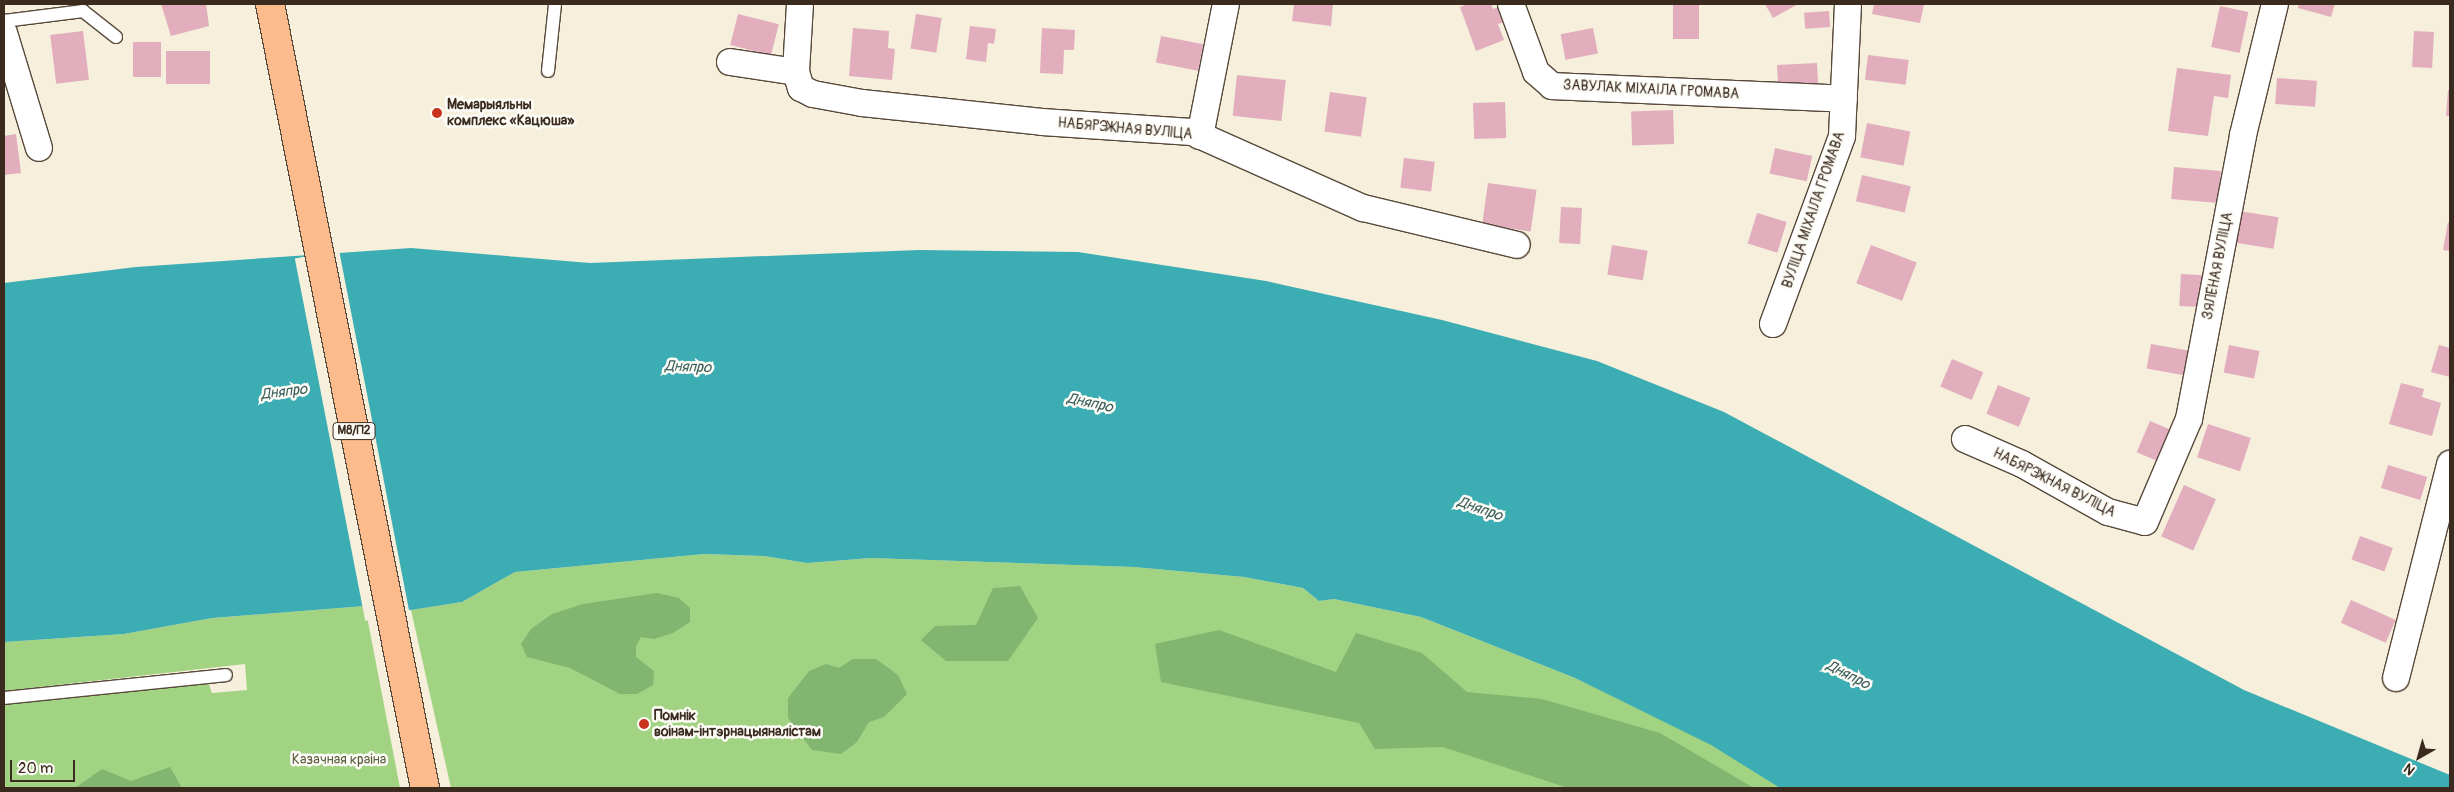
<!DOCTYPE html>
<meta charset="utf-8">
<style>
body{margin:0}
#map{position:relative;width:2454px;height:792px;overflow:hidden;background:#f5efdc;font-family:Pangolin,sans-serif}
div>[style]{position:absolute}
.green>*{inset:0;background:#a2d382}
.forest>*{inset:0;background:#81b570}
.water>*{inset:0;background:#3badb3}
.pier>*{inset:0;background:#f5efdc;transform-origin:0 0}
.building>*{inset:0;background:#e2adbd;transform-origin:0 0}
.roads{filter:drop-shadow(1px 0 #57483a) drop-shadow(-1px 0 #57483a) drop-shadow(0 1px #57483a) drop-shadow(0 -1px #57483a)}
.service>*{height:12px;margin:-6px;padding:0 6px;transform-origin:6px;border-radius:6px;background:#fff}
.minor>*{height:26px;margin:-13px;padding:0 13px;transform-origin:13px;border-radius:13px;background:#fff}
.primary>*{height:28px;margin:-14px;padding:0 14px;transform-origin:14px;border-radius:14px;background:#fbbb8d}
.dots>*{width:14px;height:14px;translate:-50% -50%;box-sizing:border-box;border:2px solid #fdfcf7;border-radius:50%}
span{translate:-50% -50%;white-space:nowrap;text-align:center;line-height:1.15;-webkit-text-stroke:5px #fdfcf7;paint-order:stroke}
.shield-label span{padding:1px 4px;background:#fdfcf7;border:1px solid;border-radius:4px;-webkit-text-stroke-width:0}
.shield-label{font-size:12px;color:#3b2a1e;font-weight:700}
.street-label{font-size:14px;color:#3b2a1e}
.poi-label{font-size:14px;color:#3b2a1e;font-weight:700}
.left{translate:0 -50%;text-align:left}
.park-label{font-size:14px;color:#5a5d3c}
.water-label{font-size:15px;color:#3b5e5a;font-style:italic}
.frame{position:absolute;inset:0;border:5px solid #3b2a1e;pointer-events:none}
.north{position:absolute;left:2394px;top:732px;width:50px;height:50px;-webkit-text-stroke:4px #fdfcf7;paint-order:stroke;rotate:218deg;font-size:14px;font-weight:700;line-height:20px;text-align:center;color:#3b2a1e}
.north::after{content:'';display:block;margin:auto;width:18px;height:22px;background:#3b2a1e;clip-path:polygon(50% 0,100% 100%,50% 72%,0 100%)}
.scale{position:absolute;left:10px;top:760px;width:65px;height:22px;box-sizing:border-box;border:2px solid #3b2a1e;border-top:0;padding-left:6px;font-size:15px;line-height:18px;white-space:nowrap;color:#3b2a1e;-webkit-text-stroke:4px #fdfcf7;paint-order:stroke}
</style>
<div id="map">
<div class="green">
<div style="clip-path:polygon(704px 554px,764px 556px,807px 563px,871px 558px,1134px 567px,1244px 577px,1303px 588px,1319px 601px,1334px 599px,1421px 617px,1575px 678px,1711px 744px,1780px 788px,451px 788px,411px 610px,462px 602px,515px 572px)"></div>
<div style="clip-path:polygon(365px 606px,400px 788px,4px 788px,4px 702px,209px 684px,212px 693px,247px 690px,245px 664px,4px 691px,4px 642px,124px 634px,212px 618px)"></div>
</div>
<div class="forest">
<div style="clip-path:polygon(1020px 586px,1038px 618px,1008px 661px,946px 661px,921px 640px,935px 626px,976px 625px,993px 588px)"></div>
<div style="clip-path:polygon(657px 593px,679px 598px,690px 608px,690px 622px,673px 633px,654px 639px,641px 637px,636px 646px,636px 657px,654px 671px,653px 685px,637px 694px,620px 694px,570px 668px,527px 657px,521px 644px,531px 629px,552px 614px,583px 604px)"></div>
<div style="clip-path:polygon(1219px 630px,1336px 672px,1356px 633px,1422px 653px,1467px 692px,1542px 699px,1660px 733px,1754px 788px,1568px 788px,1443px 747px,1375px 749px,1359px 723px,1161px 682px,1155px 644px)"></div>
<div style="clip-path:polygon(853px 659px,876px 659px,898px 675px,907px 694px,884px 717px,869px 722px,857px 742px,841px 754px,812px 750px,788px 718px,788px 698px,809px 671px,826px 664px,839px 668px)"></div>
<div style="clip-path:polygon(170px 767px,182px 788px,75px 788px,102px 769px,131px 781px)"></div>
</div>
<div class="water">
<div style="clip-path:polygon(411px 248px,590px 263px,919px 250px,1078px 252px,1266px 281px,1442px 320px,1597px 361px,1724px 412px,2244px 690px,2450px 775px,2450px 788px,1780px 788px,1711px 745px,1575px 678px,1421px 617px,1334px 599px,1319px 601px,1303px 588px,1244px 577px,1134px 567px,871px 558px,807px 563px,764px 556px,704px 554px,515px 572px,462px 602px,411px 610px,365px 606px,212px 618px,124px 634px,4px 642px,4px 283px,136px 267px)"></div>
</div>
<div class="pier">
<div style="left:339px;top:250px;width:369px;height:45px;rotate:79deg"></div>
</div>
<div class="building">
<div style="clip-path:polygon(161px 4px,206px 4px,209px 26px,171px 36px)"></div>
<div style="clip-path:polygon(1294px 4px,1333px 4px,1331px 26px,1292px 21px)"></div>
<div style="clip-path:polygon(1468px 4px,1491px 4px,1493px 9px,1499px 7px,1504px 22px,1498px 24px,1504px 40px,1476px 51px,1460px 7px)"></div>
<div style="left:1673px;top:4px;width:26px;height:35px"></div>
<div style="clip-path:polygon(1765px 4px,1798px 4px,1773px 18px)"></div>
<div style="clip-path:polygon(1874px 4px,1924px 4px,1920px 23px,1872px 14px)"></div>
<div style="clip-path:polygon(2299px 4px,2335px 4px,2331px 17px,2298px 8px)"></div>
<div style="left:2220px;top:6px;width:29px;height:42px;rotate:12deg"></div>
<div style="left:1829px;top:11px;width:16px;height:25px;rotate:86deg"></div>
<div style="left:738px;top:14px;width:42px;height:32px;rotate:14deg"></div>
<div style="left:916px;top:14px;width:26px;height:35px;rotate:9deg"></div>
<div style="clip-path:polygon(970px 26px,996px 29px,994px 44px,988px 43px,986px 62px,966px 59px)"></div>
<div style="clip-path:polygon(853px 28px,889px 31px,888px 48px,895px 49px,892px 80px,849px 76px)"></div>
<div style="clip-path:polygon(1042px 28px,1075px 30px,1074px 50px,1064px 50px,1063px 74px,1040px 73px)"></div>
<div style="left:1593px;top:28px;width:26px;height:33px;rotate:79deg"></div>
<div style="left:83px;top:31px;width:49px;height:33px;rotate:83deg"></div>
<div style="left:2414px;top:31px;width:20px;height:36px;rotate:3deg"></div>
<div style="left:1161px;top:36px;width:43px;height:27px;rotate:11deg"></div>
<div style="left:161px;top:42px;width:35px;height:28px;rotate:90deg"></div>
<div style="left:166px;top:51px;width:44px;height:33px"></div>
<div style="left:1868px;top:55px;width:41px;height:25px;rotate:7deg"></div>
<div style="left:1817px;top:63px;width:22px;height:40px;rotate:87deg"></div>
<div style="clip-path:polygon(2177px 68px,2231px 75px,2228px 98px,2214px 96px,2208px 136px,2168px 131px)"></div>
<div style="left:1237px;top:75px;width:49px;height:41px;rotate:6deg"></div>
<div style="left:2277px;top:78px;width:40px;height:26px;rotate:4deg"></div>
<div style="clip-path:polygon(2448px 90px,2450px 90px,2450px 116px,2446px 116px)"></div>
<div style="left:1330px;top:92px;width:37px;height:40px;rotate:8deg"></div>
<div style="left:1505px;top:102px;width:36px;height:32px;rotate:88deg"></div>
<div style="left:1673px;top:110px;width:34px;height:42px;rotate:88deg"></div>
<div style="left:1867px;top:123px;width:44px;height:35px;rotate:11deg"></div>
<div style="clip-path:polygon(16px 134px,21px 173px,4px 175px,4px 136px)"></div>
<div style="left:1775px;top:148px;width:38px;height:26px;rotate:12deg"></div>
<div style="left:1404px;top:158px;width:31px;height:30px;rotate:7deg"></div>
<div style="left:2174px;top:167px;width:47px;height:32px;rotate:5deg"></div>
<div style="left:1862px;top:175px;width:50px;height:27px;rotate:13deg"></div>
<div style="left:1488px;top:183px;width:49px;height:42px;rotate:8deg"></div>
<div style="left:1561px;top:207px;width:21px;height:36px;rotate:3deg"></div>
<div style="left:2239px;top:211px;width:40px;height:32px;rotate:9deg"></div>
<div style="left:1757px;top:213px;width:31px;height:32px;rotate:17deg"></div>
<div style="clip-path:polygon(2448px 222px,2450px 223px,2450px 251px,2443px 250px)"></div>
<div style="left:1612px;top:245px;width:36px;height:30px;rotate:9deg"></div>
<div style="left:1871px;top:245px;width:49px;height:41px;rotate:21deg"></div>
<div style="left:2181px;top:274px;width:22px;height:32px;rotate:3deg"></div>
<div style="left:2151px;top:344px;width:42px;height:25px;rotate:10deg"></div>
<div style="left:2229px;top:345px;width:31px;height:28px;rotate:11deg"></div>
<div style="clip-path:polygon(2439px 345px,2450px 348px,2450px 377px,2431px 372px)"></div>
<div style="left:1952px;top:359px;width:34px;height:30px;rotate:23deg"></div>
<div style="clip-path:polygon(2401px 383px,2424px 389px,2422px 397px,2441px 403px,2432px 436px,2389px 424px)"></div>
<div style="left:1998px;top:385px;width:35px;height:31px;rotate:22deg"></div>
<div style="left:2150px;top:421px;width:25px;height:34px;rotate:23deg"></div>
<div style="left:2208px;top:424px;width:45px;height:35px;rotate:18deg"></div>
<div style="left:2388px;top:465px;width:41px;height:24px;rotate:17deg"></div>
<div style="left:2184px;top:485px;width:35px;height:56px;rotate:24deg"></div>
<div style="left:2360px;top:536px;width:35px;height:25px;rotate:20deg"></div>
<div style="left:2351px;top:600px;width:49px;height:25px;rotate:24deg"></div>
</div>
<div class="roads">
<div class="service">
<div style="left:4px;top:21px;width:80px;rotate:-7.2deg"></div>
<div style="left:83px;top:11px;width:42px;rotate:38.2deg"></div>
<div style="left:548px;top:71px;width:67px;rotate:-84deg"></div>
<div style="left:4px;top:698px;width:223px;rotate:-5.9deg"></div>
</div>
<div class="minor">
<div style="left:800px;top:4px;width:68px;rotate:93.4deg"></div>
<div style="left:796px;top:72px;width:17px;rotate:73deg"></div>
<div style="left:801px;top:88px;width:13px;rotate:27deg"></div>
<div style="left:813px;top:94px;width:50px;rotate:10.4deg"></div>
<div style="left:862px;top:103px;width:181px;rotate:6deg"></div>
<div style="left:1042px;top:122px;width:150px;rotate:3.8deg"></div>
<div style="left:1192px;top:132px;width:187px;rotate:24deg"></div>
<div style="left:1363px;top:208px;width:158px;rotate:13.5deg"></div>
<div style="left:1511px;top:4px;width:72px;rotate:69.8deg"></div>
<div style="left:1536px;top:72px;width:21px;rotate:41deg"></div>
<div style="left:1552px;top:86px;width:292px;rotate:2.5deg"></div>
<div style="left:4px;top:33px;width:120px;rotate:73.1deg"></div>
<div style="left:730px;top:62px;width:67px;rotate:8.6deg"></div>
<div style="left:1200px;top:136px;width:135px;rotate:-78.9deg"></div>
<div style="left:1773px;top:324px;width:200px;rotate:-69.8deg"></div>
<div style="left:1842px;top:136px;width:132px;rotate:-87.4deg"></div>
<div style="left:1965px;top:439px;width:62px;rotate:23.7deg"></div>
<div style="left:2022px;top:464px;width:98px;rotate:29.2deg"></div>
<div style="left:2108px;top:512px;width:38px;rotate:15deg"></div>
<div style="left:2145px;top:522px;width:112px;rotate:-66.9deg"></div>
<div style="left:2189px;top:419px;width:289px;rotate:-79.2deg"></div>
<div style="left:2243px;top:135px;width:135px;rotate:-76.3deg"></div>
<div style="left:2396px;top:678px;width:221px;rotate:-75.8deg"></div>
</div>
<div class="primary">
<div style="left:270px;top:4px;width:799px;rotate:78.82deg"></div>
</div>
</div>
<div class="dots">
<div style="left:437px;top:113px;background:#c8321e"></div>
<div style="left:644px;top:724px;background:#c8321e"></div>
</div>
<div class="shield-label">
<span style="left:354px;top:431px">М8/П2</span>
</div>
<div class="street-label">
<span style="left:1651px;top:90px;rotate:3deg">ЗАВУЛАК МІХАІЛА ГРОМАВА</span>
<span style="left:1125px;top:129px;rotate:5deg">НАБЯРЭЖНАЯ ВУЛІЦА</span>
<span style="left:1814px;top:210px;rotate:-71deg">ВУЛІЦА МІХАІЛА ГРОМАВА</span>
<span style="left:2218px;top:266px;rotate:-79deg">ЗЯЛЁНАЯ ВУЛІЦА</span>
<span style="left:2054px;top:483px;rotate:27deg">НАБЯРЭЖНАЯ ВУЛІЦА</span>
</div>
<div class="poi-label">
<span class="left" style="left:447px;top:113px">Мемарыяльны<br>комплекс «Кацюша»</span>
<span class="left" style="left:654px;top:724px">Помнік<br>воінам-інтэрнацыяналістам</span>
</div>
<div class="park-label">
<span style="left:339px;top:760px">Казачная краіна</span>
</div>
<div class="water-label">
<span style="left:688px;top:367px;rotate:2deg">Дняпро</span>
<span style="left:284px;top:392px;rotate:-7deg">Дняпро</span>
<span style="left:1090px;top:403px;rotate:12deg">Дняпро</span>
<span style="left:1480px;top:509px;rotate:19deg">Дняпро</span>
<span style="left:1848px;top:675px;rotate:27deg">Дняпро</span>
</div>
<div class="frame"></div>
<div class="north">N</div>
<div class="scale">20 m</div>
</div>
